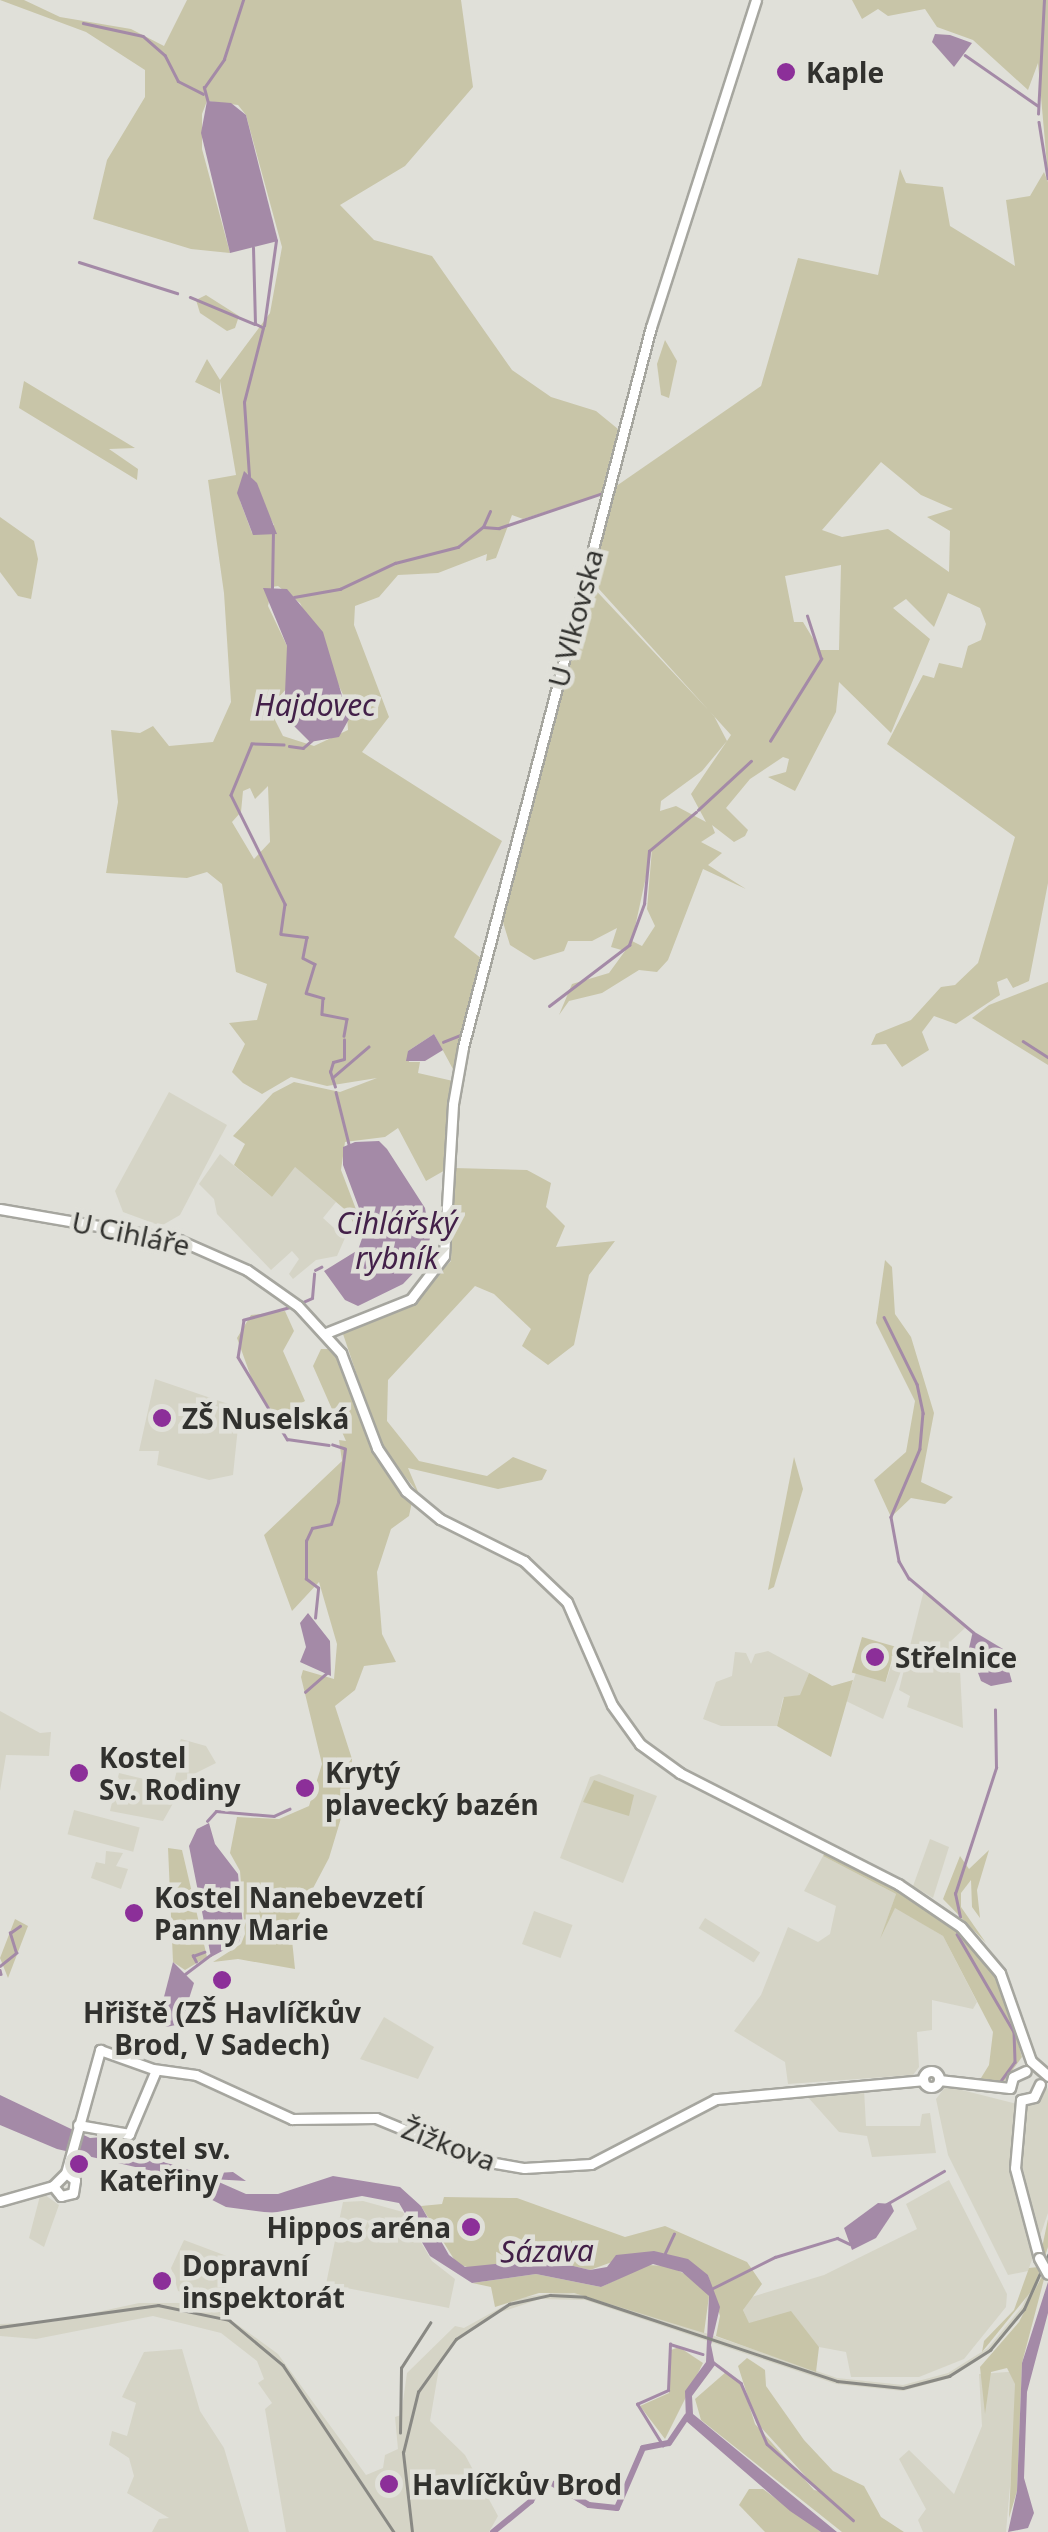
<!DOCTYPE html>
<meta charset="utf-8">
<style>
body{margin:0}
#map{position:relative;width:1048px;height:2532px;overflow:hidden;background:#e0e0d9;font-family:"Noto Sans",sans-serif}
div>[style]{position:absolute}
.built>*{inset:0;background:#d5d4c6;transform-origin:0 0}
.green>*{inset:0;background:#c8c5a8;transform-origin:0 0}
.water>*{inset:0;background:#a48aa7}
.stream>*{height:2.5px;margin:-1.25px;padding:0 1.25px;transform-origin:1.25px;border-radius:1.25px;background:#a48aa7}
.river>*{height:6px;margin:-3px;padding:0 3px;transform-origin:3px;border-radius:3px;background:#a48aa7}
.roads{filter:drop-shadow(2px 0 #a6a69f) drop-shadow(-2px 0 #a6a69f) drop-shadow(0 2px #a6a69f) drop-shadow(0 -2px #a6a69f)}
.major>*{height:9px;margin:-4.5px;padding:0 4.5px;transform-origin:4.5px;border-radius:4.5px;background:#fff}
.major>.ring{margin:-4.5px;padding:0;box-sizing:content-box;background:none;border:9px solid #fff;border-radius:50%}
.rail>*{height:2.5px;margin:-1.25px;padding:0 1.25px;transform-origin:1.25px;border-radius:1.25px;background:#898984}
.bridges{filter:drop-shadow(2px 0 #a6a69f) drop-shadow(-2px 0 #a6a69f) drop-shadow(0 2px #a6a69f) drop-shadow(0 -2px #a6a69f)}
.major-bridge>*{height:9px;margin:-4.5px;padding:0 4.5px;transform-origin:4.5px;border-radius:4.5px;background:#fff}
.dots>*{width:28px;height:28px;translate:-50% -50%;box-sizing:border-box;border:5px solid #e0e0d9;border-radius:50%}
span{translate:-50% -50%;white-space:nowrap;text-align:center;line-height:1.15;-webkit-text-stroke:9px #e0e0d9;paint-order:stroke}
.poi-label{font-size:28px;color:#31312e;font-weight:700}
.left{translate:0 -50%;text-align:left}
.right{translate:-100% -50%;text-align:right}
.street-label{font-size:28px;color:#31312e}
.water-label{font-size:30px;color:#432049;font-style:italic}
</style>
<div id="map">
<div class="built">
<div style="clip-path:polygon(169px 1092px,227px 1125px,180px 1215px,161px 1226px,123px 1212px,115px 1191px)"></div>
<div style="clip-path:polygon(220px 1154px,272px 1197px,294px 1166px,336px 1202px,323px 1218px,345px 1238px,337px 1256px,316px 1260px,293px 1279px,289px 1274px,299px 1259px,292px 1251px,271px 1270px,217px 1214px,214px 1199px,199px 1184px)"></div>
<div style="clip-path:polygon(155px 1379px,240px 1408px,233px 1475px,209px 1480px,157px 1465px,159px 1451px,139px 1451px)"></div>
<div style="clip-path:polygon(924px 1590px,966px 1627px,951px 1641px,970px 1665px,960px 1670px,963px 1728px,907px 1707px,910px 1696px,899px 1690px)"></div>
<div style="clip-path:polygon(768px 1651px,809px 1673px,801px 1695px,783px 1698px,777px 1726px,721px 1726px,703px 1719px,716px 1682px,732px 1676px,735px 1652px,746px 1653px,751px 1664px,755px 1654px)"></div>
<div style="clip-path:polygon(891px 1666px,901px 1671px,883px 1719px,846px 1701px,856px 1673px,886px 1682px)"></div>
<div style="clip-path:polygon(0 1711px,40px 1733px,51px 1732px,49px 1756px,6px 1755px,0 1791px)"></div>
<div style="clip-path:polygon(181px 1739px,206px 1746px,216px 1763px,188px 1777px,163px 1821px,110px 1811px,119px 1773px,173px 1786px,177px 1770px,154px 1764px,158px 1753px,173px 1756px)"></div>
<div style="clip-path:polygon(599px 1774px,657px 1796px,623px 1883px,560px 1858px,590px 1777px)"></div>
<div style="left:74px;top:1810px;width:68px;height:25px;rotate:15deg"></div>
<div style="clip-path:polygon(930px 1839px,949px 1847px,933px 1898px,913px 1886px)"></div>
<div style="clip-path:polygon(106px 1851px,123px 1853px,116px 1866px,128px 1869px,121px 1889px,91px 1878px,96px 1862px,105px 1864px)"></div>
<div style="clip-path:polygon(823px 1856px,896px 1894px,883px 1932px,895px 1907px,943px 1936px,977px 2002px,973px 2009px,932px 2000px,932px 2030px,917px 2032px,919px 2067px,913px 2075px,788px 2084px,785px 2062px,734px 2031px,761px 1995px,788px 1927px,818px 1942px,830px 1934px,836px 1906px,804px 1891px)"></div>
<div style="left:534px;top:1911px;width:41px;height:35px;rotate:20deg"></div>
<div style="left:705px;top:1918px;width:65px;height:12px;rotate:32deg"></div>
<div style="clip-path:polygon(384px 2017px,434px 2047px,418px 2079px,360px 2059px)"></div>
<div style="clip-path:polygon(946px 2086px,1025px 2106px,1048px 2088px,1048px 2213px,1028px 2271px,1008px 2275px,948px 2155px,936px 2099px)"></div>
<div style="clip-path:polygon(864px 2089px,866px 2126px,920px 2126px,922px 2114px,930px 2113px,936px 2153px,872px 2157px,867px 2136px,839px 2132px,806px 2095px)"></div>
<div style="clip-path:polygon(949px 2180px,1007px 2294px,1006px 2307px,964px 2359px,919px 2377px,851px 2377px,846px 2352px,819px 2347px,791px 2312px,749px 2324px,743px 2310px,748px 2298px,824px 2275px,917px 2229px,906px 2204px)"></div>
<div style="clip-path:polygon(41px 2192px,59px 2205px,44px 2247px,29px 2238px)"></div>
<div style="clip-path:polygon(363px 2201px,403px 2212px,432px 2261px,455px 2279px,449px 2308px,326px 2284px,343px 2202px)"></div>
<div style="clip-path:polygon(184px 2240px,240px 2261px,216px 2303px,178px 2291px,171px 2268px)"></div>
<div style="clip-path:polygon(1048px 2246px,1034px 2298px,991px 2352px,950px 2378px,903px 2391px,836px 2384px,585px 2300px,540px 2299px,498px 2313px,457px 2341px,440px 2362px,430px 2421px,465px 2455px,498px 2516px,489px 2532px,286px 2532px,265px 2409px,272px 2403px,258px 2383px,264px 2379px,257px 2361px,221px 2333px,153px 2316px,36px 2339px,0 2336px,0 2324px,52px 2322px,139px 2303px,186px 2303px,220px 2312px,278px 2354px,366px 2475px,383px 2468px,385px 2455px,398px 2449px,395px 2417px,401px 2415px,407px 2373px,455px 2326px,464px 2328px,518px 2298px,562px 2292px,600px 2297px,837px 2378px,903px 2385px,948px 2373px,988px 2348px,1022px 2307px)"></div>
<div style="clip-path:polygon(182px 2349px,200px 2411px,224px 2448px,249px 2532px,152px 2532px,159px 2519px,169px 2518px,127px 2493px,134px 2476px,129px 2458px,109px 2445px,112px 2431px,127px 2436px,136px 2403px,122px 2397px,144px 2352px)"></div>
<div style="clip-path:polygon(1020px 2371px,1006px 2532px,923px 2532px,918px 2520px,926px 2509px,899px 2459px,909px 2450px,954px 2494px,982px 2426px,979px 2374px)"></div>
</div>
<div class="green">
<div style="clip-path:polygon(evenodd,0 0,24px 0,60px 17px,131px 29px,164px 46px,187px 0,461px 0,473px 87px,405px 166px,340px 205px,374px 240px,432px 256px,512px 370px,551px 397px,596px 411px,618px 429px,601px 494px,523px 519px,512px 515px,496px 558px,486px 561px,487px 554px,438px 573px,398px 575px,379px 597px,355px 606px,354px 625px,389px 717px,362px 752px,502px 841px,454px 937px,482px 959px,454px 1071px,434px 1034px,408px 1051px,409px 1062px,420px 1062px,418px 1073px,453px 1081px,447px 1169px,426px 1181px,398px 1128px,385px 1137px,345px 1142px,341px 1170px,362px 1225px,356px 1230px,349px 1213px,295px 1167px,272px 1197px,234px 1165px,245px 1144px,233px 1136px,273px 1093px,294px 1082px,340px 1092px,377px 1078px,327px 1086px,291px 1077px,262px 1094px,243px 1083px,232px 1072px,245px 1044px,229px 1023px,257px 1020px,267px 984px,236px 972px,222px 884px,207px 872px,187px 878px,106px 873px,118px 802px,111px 730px,140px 733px,153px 726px,169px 746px,213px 742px,231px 702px,224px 593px,208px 480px,236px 475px,220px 381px,220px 394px,195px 382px,207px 359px,220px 380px,270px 313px,282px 247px,246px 115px,238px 105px,207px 101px,202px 114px,202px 149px,230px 253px,191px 249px,93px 219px,107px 160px,145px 97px,145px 70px,86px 32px,0 0,247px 473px,274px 525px,252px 533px,240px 501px,247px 473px,0 0,278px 586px,300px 603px,346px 701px,348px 730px,314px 746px,283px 736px,269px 708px,288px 687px,287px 646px,268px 606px,272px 587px,278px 586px,0 0,268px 786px,270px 842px,254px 859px,232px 822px,241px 812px,243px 791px,250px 788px,255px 799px,268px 786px)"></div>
<div style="clip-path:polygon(852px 0,1048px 0,1048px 176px,1038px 63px,1028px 90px,973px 40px,937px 27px,925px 9px,888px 16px,878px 9px,862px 19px)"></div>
<div style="clip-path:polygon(evenodd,900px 169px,906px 183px,943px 187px,950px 226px,1015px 266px,1006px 200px,1030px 196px,1044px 172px,1048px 182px,1048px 883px,1029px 981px,1013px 988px,1007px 978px,997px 982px,1000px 995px,956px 1024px,934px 1016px,922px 1032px,929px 1050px,902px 1067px,886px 1044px,871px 1045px,876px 1034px,911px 1020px,941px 987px,955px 985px,978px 963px,1015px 837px,887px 744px,923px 675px,934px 678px,939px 663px,962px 668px,968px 646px,981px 640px,986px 624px,980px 608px,948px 593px,934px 627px,906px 599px,893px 608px,930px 639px,891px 733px,839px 682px,836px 712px,795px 791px,768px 777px,786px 772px,789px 759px,783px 757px,750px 779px,726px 808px,748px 830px,745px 836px,734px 842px,712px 825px,715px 833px,701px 842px,722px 853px,708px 865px,746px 889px,703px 869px,668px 960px,657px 972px,639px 970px,602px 993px,569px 1001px,559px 1015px,572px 984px,609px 973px,625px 951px,611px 947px,617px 928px,592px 941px,568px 941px,564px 951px,534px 960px,510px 945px,502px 919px,588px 582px,714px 716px,727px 741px,731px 735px,589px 578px,612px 489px,761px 386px,798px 258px,878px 275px,900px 169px,881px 462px,921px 495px,953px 509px,927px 517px,950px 531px,949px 572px,888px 529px,842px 537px,822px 530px,881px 462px,900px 169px,841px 565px,839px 650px,820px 650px,803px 622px,794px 622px,785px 576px,841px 565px,900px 169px,727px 741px,691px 794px,706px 822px,676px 806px,660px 811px,661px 801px,702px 771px,727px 741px,900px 169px,652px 849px,647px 909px,655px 926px,642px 946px,632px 941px,652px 849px)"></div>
<div style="clip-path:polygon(206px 295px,239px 316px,235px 328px,227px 331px,200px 313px,196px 300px)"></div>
<div style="clip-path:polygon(665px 340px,677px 361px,669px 398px,661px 395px,657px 364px)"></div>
<div style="clip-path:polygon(24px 381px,135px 448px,109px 449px,138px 469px,137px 480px,19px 408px)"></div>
<div style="clip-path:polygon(0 517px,34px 541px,38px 559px,31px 599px,18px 596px,0 572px)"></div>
<div style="clip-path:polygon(1048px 982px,1048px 1065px,972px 1018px,989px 1005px)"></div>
<div style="clip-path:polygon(454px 1168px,527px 1170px,551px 1183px,546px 1207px,565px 1226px,556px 1247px,615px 1241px,589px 1275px,574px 1345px,548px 1365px,522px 1346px,531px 1329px,494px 1294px,475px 1286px,388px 1380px,387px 1421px,419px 1461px,487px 1476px,513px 1457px,547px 1470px,542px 1480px,498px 1489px,408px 1468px,419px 1494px,381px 1446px,343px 1334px,413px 1301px,451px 1261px)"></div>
<div style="clip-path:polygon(885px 1260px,892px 1267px,895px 1314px,911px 1337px,934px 1413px,921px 1482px,953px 1497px,945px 1504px,911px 1498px,891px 1517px,874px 1480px,906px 1452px,915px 1401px,876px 1323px)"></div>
<div style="clip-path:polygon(285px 1311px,294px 1331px,283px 1351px,305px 1401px,277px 1417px,255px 1388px,237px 1338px,251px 1315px)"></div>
<div style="clip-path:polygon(321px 1349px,334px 1349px,341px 1361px,378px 1458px,412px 1502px,409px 1516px,391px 1529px,377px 1572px,382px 1634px,396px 1662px,364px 1666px,355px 1690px,335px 1706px,352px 1759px,351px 1785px,329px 1858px,291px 1930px,295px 1969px,238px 1959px,213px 1962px,241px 1944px,245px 1934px,240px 1871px,230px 1853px,237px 1817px,279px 1819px,309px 1806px,322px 1764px,301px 1677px,303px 1670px,334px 1679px,337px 1644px,319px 1582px,292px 1611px,264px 1535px,342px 1461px,339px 1440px,346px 1441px,313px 1366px)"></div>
<div style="clip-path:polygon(794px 1457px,803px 1489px,774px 1587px,768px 1590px)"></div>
<div style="left:862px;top:1637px;width:35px;height:37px;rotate:16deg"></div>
<div style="clip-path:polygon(809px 1673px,832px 1686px,853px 1680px,831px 1757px,777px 1726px,784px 1697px,800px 1695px)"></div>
<div style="clip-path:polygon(594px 1780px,634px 1795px,629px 1816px,583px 1802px)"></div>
<div style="clip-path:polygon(168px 1848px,182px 1850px,207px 1957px,185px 1970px,173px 1962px)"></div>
<div style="clip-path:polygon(989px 1850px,977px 1890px,980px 1918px,972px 1907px,971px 1880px,961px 1893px,961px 1907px,986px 1943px,943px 1899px,960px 1856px,969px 1869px)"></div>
<div style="clip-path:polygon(826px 1852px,923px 1904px,964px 1934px,1000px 1978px,1022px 2057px,1003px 2083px,968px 2081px,981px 2078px,989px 2065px,993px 2032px,943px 1936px,895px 1908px,880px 1939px,896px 1894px,823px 1856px)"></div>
<div style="clip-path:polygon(15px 1919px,28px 1926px,8px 1978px,0 1958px)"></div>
<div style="clip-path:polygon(444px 2197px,517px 2198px,625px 2237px,665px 2226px,747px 2262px,762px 2284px,743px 2310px,749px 2323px,791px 2311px,819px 2347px,816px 2372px,716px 2336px,720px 2316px,708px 2275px,637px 2253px,590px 2270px,544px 2259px,477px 2270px,457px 2264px,421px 2206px,442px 2204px)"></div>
<div style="clip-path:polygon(1048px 2219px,1048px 2247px,1033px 2289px,982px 2352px,984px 2341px,1014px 2310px,1029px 2268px,1038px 2267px)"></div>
<div style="clip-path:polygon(1048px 2264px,1022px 2363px,1017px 2491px,1009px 2518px,1015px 2384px,1007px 2368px,991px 2372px,985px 2414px,980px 2367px,1019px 2322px)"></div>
<div style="clip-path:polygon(647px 2265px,669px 2266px,695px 2279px,709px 2296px,704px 2333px,574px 2293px,539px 2293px,495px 2307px,491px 2287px,472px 2283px,536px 2274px,601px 2287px)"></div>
<div style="clip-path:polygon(679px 2347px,703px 2363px,665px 2439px,640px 2406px,669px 2393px,671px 2350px)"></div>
<div style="clip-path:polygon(747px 2358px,765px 2370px,766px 2386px,804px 2440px,833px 2471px,864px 2486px,881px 2517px,904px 2532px,842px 2532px,701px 2420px,695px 2399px,726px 2372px,743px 2386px,755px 2424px,814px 2490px,819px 2491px,756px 2422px,738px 2366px)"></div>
<div style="clip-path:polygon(749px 2489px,763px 2489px,821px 2532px,765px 2532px,739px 2505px)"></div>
</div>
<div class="water">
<div style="clip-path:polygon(950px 35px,972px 43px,954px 67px,932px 42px,935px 34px)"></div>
<div style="clip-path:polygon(231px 103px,246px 115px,278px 241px,230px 253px,201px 133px,207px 101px)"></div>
<div style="clip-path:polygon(244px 471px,257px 483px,277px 534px,253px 535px,237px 493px)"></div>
<div style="clip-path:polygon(263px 588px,287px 589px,323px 632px,349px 719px,339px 737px,310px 742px,284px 716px,287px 646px)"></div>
<div style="clip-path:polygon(434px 1034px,443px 1050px,425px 1061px,406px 1061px,408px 1051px)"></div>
<div style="clip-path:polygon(355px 1142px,379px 1141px,387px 1149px,425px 1208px,430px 1238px,424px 1262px,403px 1284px,358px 1306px,345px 1300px,324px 1271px,358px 1250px,366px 1227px,343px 1165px,343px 1147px)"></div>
<div style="clip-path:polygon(308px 1613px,330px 1641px,331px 1676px,300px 1662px,306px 1647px,300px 1623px)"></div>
<div style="clip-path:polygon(973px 1631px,1003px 1649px,1012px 1682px,991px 1686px,981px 1681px,969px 1648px)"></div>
<div style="clip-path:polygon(209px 1823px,215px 1844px,238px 1874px,243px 1926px,239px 1942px,211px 1957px,189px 1846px,197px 1829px)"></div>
<div style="clip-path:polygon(173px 1962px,194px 1983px,181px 2024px,166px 2027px,158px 2020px)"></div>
<div style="clip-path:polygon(0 2095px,90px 2138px,118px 2136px,116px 2146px,201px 2174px,233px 2172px,246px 2181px,212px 2179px,246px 2194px,278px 2194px,333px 2176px,400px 2187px,421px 2206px,449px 2255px,465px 2267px,544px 2259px,590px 2270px,607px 2267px,616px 2255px,654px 2251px,688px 2259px,708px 2275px,720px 2307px,711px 2345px,715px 2365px,692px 2396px,693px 2414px,837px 2532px,821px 2532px,790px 2511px,686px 2421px,685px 2391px,706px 2362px,709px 2296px,682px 2272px,653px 2264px,601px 2287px,536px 2274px,472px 2283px,430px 2256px,399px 2203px,362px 2196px,272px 2213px,226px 2207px,157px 2172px,57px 2149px,0 2125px)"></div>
<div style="clip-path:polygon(878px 2203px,891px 2204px,894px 2211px,876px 2238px,852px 2250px,844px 2228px)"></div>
<div style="clip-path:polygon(1048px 2282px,1048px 2313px,1027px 2392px,1024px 2478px,1034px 2513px,1028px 2528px,1008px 2532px,1017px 2491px,1022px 2363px)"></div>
</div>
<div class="stream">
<div style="left:83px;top:23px;width:61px;rotate:12.2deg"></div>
<div style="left:143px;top:36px;width:29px;rotate:41deg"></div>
<div style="left:165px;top:55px;width:29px;rotate:63deg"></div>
<div style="left:178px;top:81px;width:28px;rotate:27deg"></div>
<div style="left:965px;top:55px;width:88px;rotate:34.8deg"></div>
<div style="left:208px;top:103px;width:16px;rotate:-105deg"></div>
<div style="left:204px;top:88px;width:35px;rotate:-55deg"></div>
<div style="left:224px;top:59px;width:62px;rotate:-72.1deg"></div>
<div style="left:1038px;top:114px;width:114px;rotate:-87deg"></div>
<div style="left:1039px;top:122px;width:57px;rotate:80.9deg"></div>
<div style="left:79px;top:262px;width:103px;rotate:17.6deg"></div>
<div style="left:190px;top:297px;width:70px;rotate:22.6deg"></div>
<div style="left:264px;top:326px;width:86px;rotate:-82deg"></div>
<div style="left:249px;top:476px;width:74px;rotate:-93.9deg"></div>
<div style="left:244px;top:402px;width:76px;rotate:-75.6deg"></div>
<div style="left:263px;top:328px;width:9px;rotate:-153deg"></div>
<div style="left:255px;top:324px;width:76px;rotate:-91.5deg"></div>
<div style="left:483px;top:527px;width:17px;rotate:-66deg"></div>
<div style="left:272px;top:588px;width:56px;rotate:-89deg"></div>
<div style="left:294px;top:597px;width:47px;rotate:-9.9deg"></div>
<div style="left:340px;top:589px;width:61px;rotate:-25.3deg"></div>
<div style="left:395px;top:563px;width:65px;rotate:-14.3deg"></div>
<div style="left:458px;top:547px;width:32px;rotate:-39deg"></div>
<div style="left:483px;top:527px;width:16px;rotate:4deg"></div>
<div style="left:499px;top:528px;width:107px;rotate:-18.6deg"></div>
<div style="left:770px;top:741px;width:97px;rotate:-58.1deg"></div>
<div style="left:821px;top:659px;width:45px;rotate:-108deg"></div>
<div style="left:284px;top:745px;width:32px;rotate:-178deg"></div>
<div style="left:252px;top:744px;width:55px;rotate:112.4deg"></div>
<div style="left:231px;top:795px;width:122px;rotate:63.6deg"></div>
<div style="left:285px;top:904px;width:30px;rotate:98deg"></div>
<div style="left:281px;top:934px;width:26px;rotate:7deg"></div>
<div style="left:307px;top:937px;width:21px;rotate:101deg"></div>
<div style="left:303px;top:958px;width:13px;rotate:27deg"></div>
<div style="left:315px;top:964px;width:30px;rotate:107deg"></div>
<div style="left:306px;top:993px;width:18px;rotate:16deg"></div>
<div style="left:323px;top:998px;width:16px;rotate:94deg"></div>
<div style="left:322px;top:1014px;width:25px;rotate:11deg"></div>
<div style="left:347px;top:1019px;width:17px;rotate:100deg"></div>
<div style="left:289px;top:746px;width:14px;rotate:8deg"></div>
<div style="left:303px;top:748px;width:11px;rotate:-41deg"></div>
<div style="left:698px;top:810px;width:72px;rotate:-42.8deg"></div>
<div style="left:549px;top:1006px;width:101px;rotate:-37.3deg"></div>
<div style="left:629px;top:945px;width:44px;rotate:-69.9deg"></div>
<div style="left:644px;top:904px;width:53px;rotate:-84.6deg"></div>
<div style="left:649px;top:851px;width:61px;rotate:-39.7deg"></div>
<div style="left:1023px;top:1041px;width:30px;rotate:33deg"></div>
<div style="left:443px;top:1042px;width:22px;rotate:-22deg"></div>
<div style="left:332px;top:1078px;width:48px;rotate:-40.7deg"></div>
<div style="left:335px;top:1087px;width:16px;rotate:-108deg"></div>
<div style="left:330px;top:1072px;width:10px;rotate:-73deg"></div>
<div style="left:333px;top:1062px;width:11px;rotate:-15deg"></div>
<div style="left:344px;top:1059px;width:19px;rotate:-90deg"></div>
<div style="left:336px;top:1092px;width:54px;rotate:76deg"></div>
<div style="left:315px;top:1270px;width:7px;rotate:-27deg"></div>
<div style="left:301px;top:1303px;width:12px;rotate:-24deg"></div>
<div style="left:312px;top:1298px;width:24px;rotate:-85deg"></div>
<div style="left:292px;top:1307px;width:50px;rotate:164.8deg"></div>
<div style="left:244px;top:1320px;width:37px;rotate:99deg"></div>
<div style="left:238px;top:1357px;width:96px;rotate:59.1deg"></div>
<div style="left:287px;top:1439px;width:42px;rotate:8.1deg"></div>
<div style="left:884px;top:1317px;width:75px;rotate:63.8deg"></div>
<div style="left:917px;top:1384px;width:30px;rotate:78deg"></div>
<div style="left:923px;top:1413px;width:36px;rotate:95deg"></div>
<div style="left:920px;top:1449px;width:74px;rotate:113.1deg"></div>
<div style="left:891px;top:1517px;width:45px;rotate:79.7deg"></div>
<div style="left:899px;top:1561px;width:20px;rotate:60deg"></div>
<div style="left:909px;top:1578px;width:84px;rotate:40.2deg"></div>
<div style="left:315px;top:1618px;width:30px;rotate:-84deg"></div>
<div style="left:318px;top:1588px;width:15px;rotate:-143deg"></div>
<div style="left:306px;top:1579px;width:38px;rotate:-90deg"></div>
<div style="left:306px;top:1541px;width:14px;rotate:-65deg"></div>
<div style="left:312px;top:1528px;width:19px;rotate:-12deg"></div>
<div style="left:331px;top:1524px;width:23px;rotate:-72deg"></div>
<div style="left:338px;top:1502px;width:53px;rotate:-82.5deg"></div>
<div style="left:345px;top:1449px;width:13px;rotate:-162deg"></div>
<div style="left:305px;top:1692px;width:28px;rotate:-41deg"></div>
<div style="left:207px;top:1821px;width:13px;rotate:-48deg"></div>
<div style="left:216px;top:1811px;width:58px;rotate:4.9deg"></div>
<div style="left:274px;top:1816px;width:17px;rotate:-25deg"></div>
<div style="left:960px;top:1917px;width:24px;rotate:-102deg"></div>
<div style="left:955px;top:1894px;width:133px;rotate:-72deg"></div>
<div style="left:996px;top:1768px;width:58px;rotate:-91deg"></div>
<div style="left:957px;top:1934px;width:113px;rotate:59.8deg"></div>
<div style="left:1014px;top:2032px;width:30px;rotate:88deg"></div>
<div style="left:1015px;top:2062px;width:24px;rotate:126deg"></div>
<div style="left:196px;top:1962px;width:7px;rotate:-117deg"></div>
<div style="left:193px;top:1956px;width:12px;rotate:-20deg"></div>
<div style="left:0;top:1966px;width:21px;rotate:-39deg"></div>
<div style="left:16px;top:1953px;width:21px;rotate:-107deg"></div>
<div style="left:10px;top:1933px;width:12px;rotate:-35deg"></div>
<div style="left:0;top:1970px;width:4px;rotate:76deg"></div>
<div style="left:185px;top:1974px;width:31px;rotate:-37deg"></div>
<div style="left:885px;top:2205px;width:68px;rotate:-30deg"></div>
<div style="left:665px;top:2253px;width:21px;rotate:-65deg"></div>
<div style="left:713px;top:2288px;width:69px;rotate:-26.6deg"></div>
<div style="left:775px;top:2257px;width:65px;rotate:-17deg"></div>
<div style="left:837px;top:2238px;width:14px;rotate:25deg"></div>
<div style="left:713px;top:2362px;width:35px;rotate:37deg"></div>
<div style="left:741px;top:2383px;width:66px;rotate:66.9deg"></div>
<div style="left:767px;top:2444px;width:115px;rotate:41.5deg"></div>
<div style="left:663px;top:2446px;width:49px;rotate:-121.8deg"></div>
<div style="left:637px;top:2404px;width:34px;rotate:-24deg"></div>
<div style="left:668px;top:2390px;width:46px;rotate:-87.5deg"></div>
<div style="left:670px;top:2344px;width:34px;rotate:17deg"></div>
</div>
<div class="river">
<div style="left:493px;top:2532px;width:49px;rotate:-39.2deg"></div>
<div style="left:531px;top:2501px;width:26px;rotate:-62deg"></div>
<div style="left:543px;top:2478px;width:53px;rotate:30.4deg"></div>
<div style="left:589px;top:2505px;width:28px;rotate:6deg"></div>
<div style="left:617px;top:2508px;width:65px;rotate:-66.6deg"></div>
<div style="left:643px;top:2448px;width:26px;rotate:-11deg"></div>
<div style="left:669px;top:2443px;width:32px;rotate:-56deg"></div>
</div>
<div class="roads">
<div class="major">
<div style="left:0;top:1209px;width:182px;rotate:9.8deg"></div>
<div style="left:179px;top:1240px;width:74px;rotate:23.8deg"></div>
<div style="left:247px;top:1270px;width:62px;rotate:35.2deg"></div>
<div style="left:298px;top:1306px;width:64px;rotate:47.5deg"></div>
<div style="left:341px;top:1353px;width:102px;rotate:69.2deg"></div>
<div style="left:377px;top:1448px;width:52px;rotate:56deg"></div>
<div style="left:406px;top:1491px;width:44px;rotate:39.5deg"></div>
<div style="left:440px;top:1519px;width:94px;rotate:26.6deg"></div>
<div style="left:524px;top:1561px;width:59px;rotate:43.6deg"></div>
<div style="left:567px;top:1602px;width:112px;rotate:66.4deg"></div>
<div style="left:612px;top:1705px;width:48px;rotate:54.3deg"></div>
<div style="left:640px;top:1744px;width:49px;rotate:35.9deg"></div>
<div style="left:680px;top:1773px;width:245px;rotate:27deg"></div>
<div style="left:898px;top:1884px;width:76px;rotate:34.3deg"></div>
<div style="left:961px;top:1927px;width:60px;rotate:49.7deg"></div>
<div style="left:1000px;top:1973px;width:93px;rotate:70.6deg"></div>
<div style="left:1031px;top:2061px;width:23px;rotate:41deg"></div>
<div style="left:326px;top:1333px;width:92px;rotate:-21.8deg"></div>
<div style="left:411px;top:1299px;width:54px;rotate:-52.5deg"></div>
<div style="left:444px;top:1256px;width:152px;rotate:-86.6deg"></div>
<div style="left:453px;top:1104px;width:58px;rotate:-80deg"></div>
<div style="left:463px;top:1047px;width:744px;rotate:-75.37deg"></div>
<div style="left:651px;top:327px;width:343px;rotate:-72.2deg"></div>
<div class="ring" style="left:923px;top:2071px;width:7px;height:7px"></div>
<div style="left:939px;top:2080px;width:71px;rotate:6.4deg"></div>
<div style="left:1010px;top:2088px;width:11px;rotate:-75deg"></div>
<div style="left:1013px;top:2077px;width:14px;rotate:-25deg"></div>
<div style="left:1021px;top:2100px;width:68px;rotate:95deg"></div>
<div style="left:1015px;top:2168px;width:93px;rotate:75.1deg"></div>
<div style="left:1021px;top:2100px;width:13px;rotate:-13deg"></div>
<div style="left:1034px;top:2097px;width:14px;rotate:-65deg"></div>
<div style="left:78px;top:2125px;width:52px;rotate:10deg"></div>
<div style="left:129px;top:2134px;width:69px;rotate:-67.1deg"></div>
<div style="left:53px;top:2186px;width:18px;rotate:-45deg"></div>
<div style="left:66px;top:2173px;width:128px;rotate:-74.5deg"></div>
<div style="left:100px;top:2050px;width:56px;rotate:19.7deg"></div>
<div style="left:153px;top:2069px;width:43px;rotate:7.9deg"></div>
<div style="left:196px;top:2075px;width:106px;rotate:24.6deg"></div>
<div style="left:292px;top:2119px;width:84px;rotate:-0.7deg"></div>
<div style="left:376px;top:2118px;width:110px;rotate:22.4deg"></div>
<div style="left:478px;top:2160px;width:47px;rotate:9.9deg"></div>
<div style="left:524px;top:2168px;width:67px;rotate:-3.4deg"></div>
<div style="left:591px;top:2164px;width:141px;rotate:-27.5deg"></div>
<div style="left:716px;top:2099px;width:208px;rotate:-5.2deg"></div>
<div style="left:53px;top:2186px;width:13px;rotate:51deg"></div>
<div style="left:61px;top:2196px;width:12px;rotate:-14deg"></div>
<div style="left:73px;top:2193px;width:13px;rotate:-81deg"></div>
<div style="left:75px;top:2180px;width:11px;rotate:-142deg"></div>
<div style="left:0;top:2201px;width:55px;rotate:-15.8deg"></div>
</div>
</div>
<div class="rail">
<div style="left:0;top:2327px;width:160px;rotate:-7.9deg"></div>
<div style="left:158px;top:2305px;width:73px;rotate:11.9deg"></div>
<div style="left:229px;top:2320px;width:70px;rotate:39.8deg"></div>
<div style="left:283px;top:2365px;width:201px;rotate:56.4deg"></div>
<div style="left:400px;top:2433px;width:65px;rotate:-89.1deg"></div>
<div style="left:401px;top:2368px;width:54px;rotate:-57.2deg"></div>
<div style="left:412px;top:2532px;width:80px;rotate:-96.5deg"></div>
<div style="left:403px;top:2453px;width:63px;rotate:-76.2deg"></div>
<div style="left:418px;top:2392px;width:65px;rotate:-54.4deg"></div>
<div style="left:456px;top:2339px;width:64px;rotate:-33.4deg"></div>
<div style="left:509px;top:2304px;width:42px;rotate:-12.4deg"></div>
<div style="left:550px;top:2295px;width:35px;rotate:3deg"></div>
<div style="left:585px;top:2297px;width:266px;rotate:18.4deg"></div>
<div style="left:837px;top:2381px;width:66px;rotate:6.1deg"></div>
<div style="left:903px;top:2388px;width:48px;rotate:-14.6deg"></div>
<div style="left:949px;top:2376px;width:49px;rotate:-32.4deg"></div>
<div style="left:990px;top:2350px;width:53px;rotate:-50.3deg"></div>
<div style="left:1024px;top:2309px;width:59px;rotate:-66deg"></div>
</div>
<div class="bridges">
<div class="major-bridge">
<div style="left:1039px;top:2258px;width:18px;rotate:61deg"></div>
</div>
</div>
<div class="dots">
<div style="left:786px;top:72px;background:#8c2f99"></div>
<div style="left:162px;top:1418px;background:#8c2f99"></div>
<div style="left:875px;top:1657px;background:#8c2f99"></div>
<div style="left:79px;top:1773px;background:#8c2f99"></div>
<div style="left:305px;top:1788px;background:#8c2f99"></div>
<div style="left:134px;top:1913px;background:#8c2f99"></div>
<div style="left:222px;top:1980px;background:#8c2f99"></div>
<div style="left:79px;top:2164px;background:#8c2f99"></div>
<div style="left:471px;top:2227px;background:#8c2f99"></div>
<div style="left:162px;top:2281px;background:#8c2f99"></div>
<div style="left:389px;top:2484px;background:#8c2f99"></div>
</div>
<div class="poi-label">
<span class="left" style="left:806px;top:72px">Kaple</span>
<span class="left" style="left:182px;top:1418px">ZŠ Nuselská</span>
<span class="left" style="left:895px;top:1657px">Střelnice</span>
<span class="left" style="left:99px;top:1773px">Kostel<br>Sv. Rodiny</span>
<span class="left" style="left:325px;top:1788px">Krytý<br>plavecký bazén</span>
<span class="left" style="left:154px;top:1913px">Kostel Nanebevzetí<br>Panny Marie</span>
<span style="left:222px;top:2028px">Hřiště (ZŠ Havlíčkův<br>Brod, V Sadech)</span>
<span class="left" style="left:99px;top:2164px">Kostel sv.<br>Kateřiny</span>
<span class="right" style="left:451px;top:2227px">Hippos aréna</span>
<span class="left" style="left:182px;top:2281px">Dopravní<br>inspektorát</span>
<span class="left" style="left:412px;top:2484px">Havlíčkův Brod</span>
</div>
<div class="street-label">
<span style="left:575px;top:618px;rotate:-75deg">U Vlkovska</span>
<span style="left:131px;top:1233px;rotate:12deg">U Cihláře</span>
<span style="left:449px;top:2144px;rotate:21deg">Žižkova</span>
</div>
<div class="water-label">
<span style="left:315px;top:705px">Hajdovec</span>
<span style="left:397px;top:1240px">Cihlářský<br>rybník</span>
<span style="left:547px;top:2251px;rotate:-1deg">Sázava</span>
</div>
</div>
